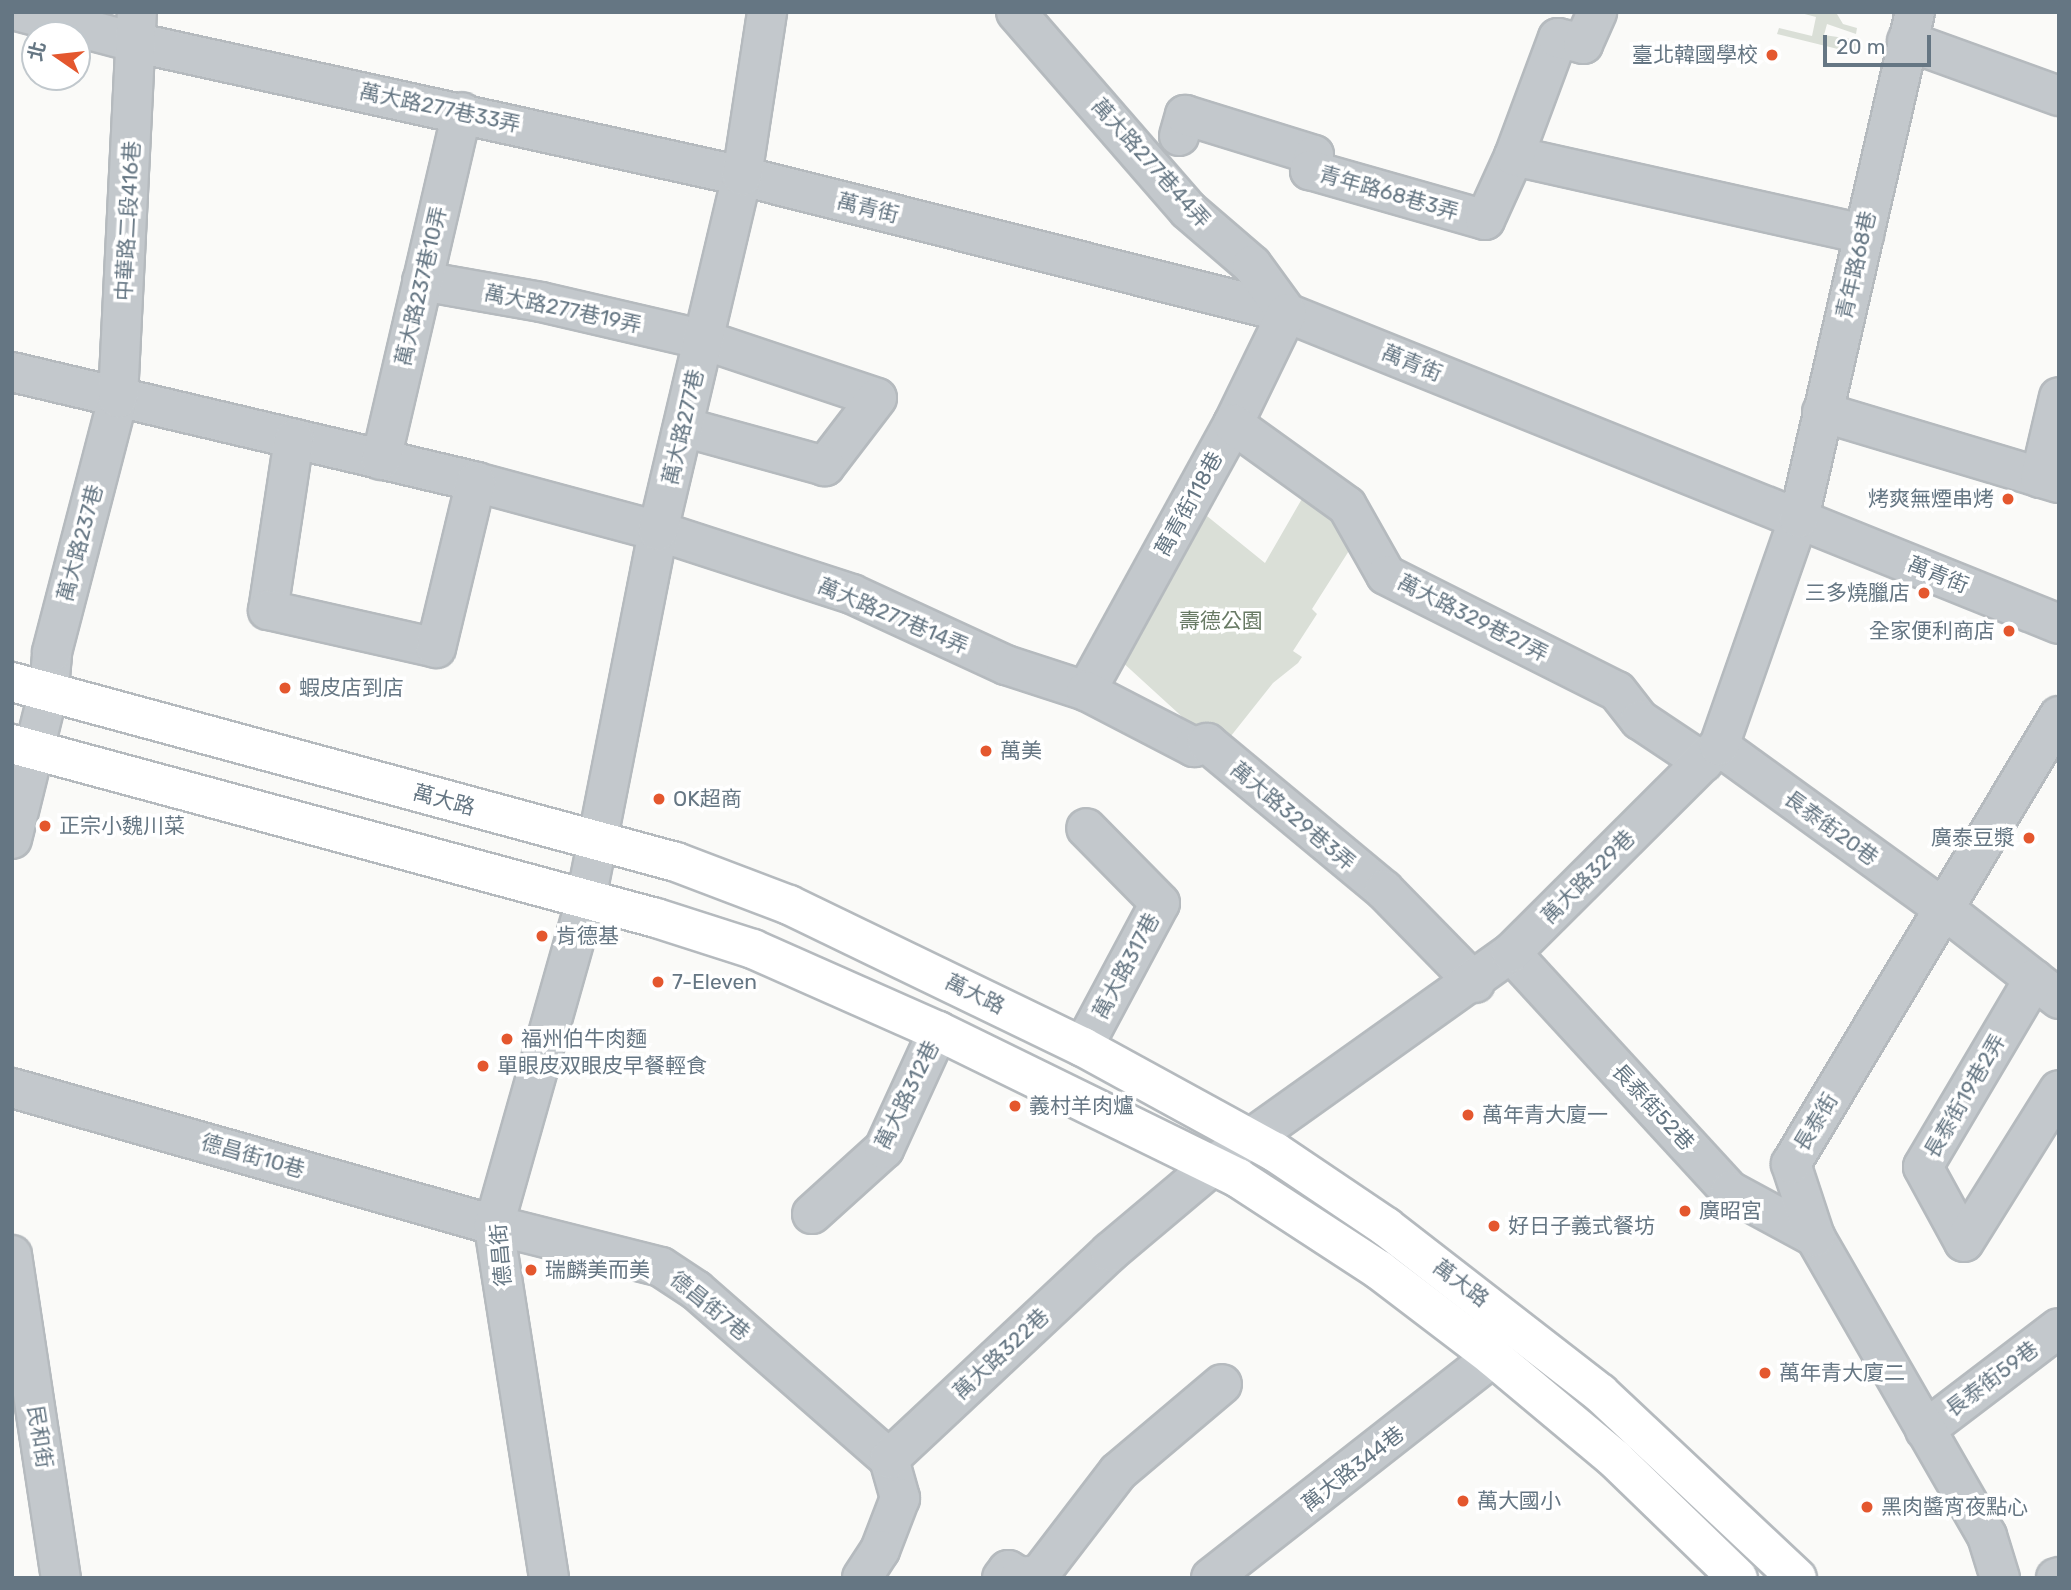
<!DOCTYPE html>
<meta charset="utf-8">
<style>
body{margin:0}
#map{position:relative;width:2071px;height:1590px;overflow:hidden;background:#fafaf8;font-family:Rubik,"Noto Sans TC",sans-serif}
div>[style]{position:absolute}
.green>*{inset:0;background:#dadfd7}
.roads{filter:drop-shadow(2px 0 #b5babe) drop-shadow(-2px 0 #b5babe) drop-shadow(0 2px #b5babe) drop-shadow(0 -2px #b5babe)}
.minor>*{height:38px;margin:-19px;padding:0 19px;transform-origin:19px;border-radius:19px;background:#c3c8cc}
.major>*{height:38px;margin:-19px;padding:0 19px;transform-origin:19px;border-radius:19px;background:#fff}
.dots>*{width:19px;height:19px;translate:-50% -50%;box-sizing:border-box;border:4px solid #fff;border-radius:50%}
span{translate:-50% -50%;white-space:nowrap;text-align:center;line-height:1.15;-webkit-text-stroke:7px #fff;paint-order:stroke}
.poi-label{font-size:21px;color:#657683}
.right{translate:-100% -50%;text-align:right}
.left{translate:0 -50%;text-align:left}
.street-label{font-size:21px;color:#657683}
.park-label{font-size:21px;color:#687a64}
.frame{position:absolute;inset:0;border:14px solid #657683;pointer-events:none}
.north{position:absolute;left:21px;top:21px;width:70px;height:70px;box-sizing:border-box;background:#fff;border:2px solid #c1c8cd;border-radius:50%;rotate:284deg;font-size:19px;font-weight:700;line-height:28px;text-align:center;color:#657683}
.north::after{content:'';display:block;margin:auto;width:24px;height:32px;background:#e4572e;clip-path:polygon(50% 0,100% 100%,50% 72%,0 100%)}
.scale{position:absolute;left:1823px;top:35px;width:108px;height:32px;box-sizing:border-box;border:4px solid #657683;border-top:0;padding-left:9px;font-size:21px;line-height:24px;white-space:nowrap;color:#657683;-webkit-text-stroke:5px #fff;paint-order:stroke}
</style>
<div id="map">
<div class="green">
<div style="clip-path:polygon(1797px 12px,1837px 14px,1843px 24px,1857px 28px,1856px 34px,1827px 24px,1824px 35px,1858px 40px,1854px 53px,1777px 34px,1779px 28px,1812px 36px,1816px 17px)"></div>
<div style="clip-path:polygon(1307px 490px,1337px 512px,1352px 546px,1312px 609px,1317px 614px,1293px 651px,1302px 657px,1298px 663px,1273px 683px,1223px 746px,1201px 734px,1120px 660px,1202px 512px,1265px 563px)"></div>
</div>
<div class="roads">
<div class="minor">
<div style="left:20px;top:12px;width:122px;rotate:14.7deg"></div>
<div style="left:138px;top:43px;width:618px;rotate:12.42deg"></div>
<div style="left:742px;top:176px;width:562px;rotate:14.11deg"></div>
<div style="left:1287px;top:313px;width:832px;rotate:21.94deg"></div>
<div style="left:1016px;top:12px;width:262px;rotate:49deg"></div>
<div style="left:1188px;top:210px;width:84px;rotate:40.7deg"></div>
<div style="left:1252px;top:265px;width:59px;rotate:53.9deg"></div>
<div style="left:1287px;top:313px;width:123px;rotate:115.9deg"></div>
<div style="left:1233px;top:424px;width:305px;rotate:118.8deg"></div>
<div style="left:1907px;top:41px;width:162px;rotate:19.9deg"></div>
<div style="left:1179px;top:136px;width:22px;rotate:-74deg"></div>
<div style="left:1185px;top:115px;width:135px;rotate:17.2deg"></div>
<div style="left:1314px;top:155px;width:16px;rotate:105deg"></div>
<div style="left:1310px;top:170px;width:182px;rotate:15.9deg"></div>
<div style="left:1485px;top:220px;width:70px;rotate:-65.6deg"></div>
<div style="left:1514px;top:156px;width:359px;rotate:12.6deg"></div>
<div style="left:1514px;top:156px;width:126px;rotate:-69.6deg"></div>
<div style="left:1558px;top:38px;width:26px;rotate:13deg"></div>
<div style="left:1583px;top:44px;width:35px;rotate:-66deg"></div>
<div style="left:422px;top:281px;width:121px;rotate:10deg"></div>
<div style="left:541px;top:302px;width:167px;rotate:13.1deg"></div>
<div style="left:704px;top:340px;width:182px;rotate:18.5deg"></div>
<div style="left:877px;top:398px;width:86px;rotate:127.4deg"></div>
<div style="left:825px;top:466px;width:147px;rotate:-164.6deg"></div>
<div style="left:12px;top:372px;width:477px;rotate:13.3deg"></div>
<div style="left:476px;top:482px;width:188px;rotate:15.1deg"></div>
<div style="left:658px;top:531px;width:204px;rotate:18deg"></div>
<div style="left:852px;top:594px;width:170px;rotate:24.8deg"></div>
<div style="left:1006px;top:665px;width:84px;rotate:18deg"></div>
<div style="left:1086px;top:691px;width:122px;rotate:27.4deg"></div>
<div style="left:1194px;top:747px;width:14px;rotate:-17deg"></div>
<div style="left:1207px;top:743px;width:230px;rotate:39.7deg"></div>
<div style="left:1384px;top:890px;width:130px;rotate:45.6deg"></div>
<div style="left:1822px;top:412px;width:247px;rotate:16.7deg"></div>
<div style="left:1233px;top:424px;width:140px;rotate:35.7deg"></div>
<div style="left:1347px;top:506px;width:79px;rotate:60.5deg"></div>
<div style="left:1386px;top:575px;width:258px;rotate:26.7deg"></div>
<div style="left:1617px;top:691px;width:37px;rotate:52deg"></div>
<div style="left:1640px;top:720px;width:76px;rotate:33.7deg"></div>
<div style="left:294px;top:439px;width:173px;rotate:98.6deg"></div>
<div style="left:268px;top:610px;width:172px;rotate:12.7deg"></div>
<div style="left:436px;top:648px;width:171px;rotate:-76.5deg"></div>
<div style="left:381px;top:460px;width:357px;rotate:-76.9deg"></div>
<div style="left:2040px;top:478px;width:83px;rotate:-76.8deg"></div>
<div style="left:1719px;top:746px;width:278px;rotate:35.9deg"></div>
<div style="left:1944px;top:909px;width:146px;rotate:38deg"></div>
<div style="left:12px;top:839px;width:154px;rotate:-76.1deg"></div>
<div style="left:49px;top:689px;width:37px;rotate:-85deg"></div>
<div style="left:52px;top:652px;width:262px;rotate:-75.4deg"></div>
<div style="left:118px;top:398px;width:386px;rotate:-87.2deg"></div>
<div style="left:1511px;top:953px;width:323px;rotate:47.4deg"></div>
<div style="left:1730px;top:1191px;width:97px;rotate:28.4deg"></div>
<div style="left:2034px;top:979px;width:218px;rotate:120.6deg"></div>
<div style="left:1923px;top:1167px;width:85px;rotate:61.3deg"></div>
<div style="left:1964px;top:1242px;width:179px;rotate:-58deg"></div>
<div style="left:1083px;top:1047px;width:163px;rotate:-61.9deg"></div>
<div style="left:1160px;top:903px;width:105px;rotate:-134.6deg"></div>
<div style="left:12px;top:1088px;width:501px;rotate:15.87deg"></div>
<div style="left:494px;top:1225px;width:172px;rotate:14.1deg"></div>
<div style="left:661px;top:1267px;width:42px;rotate:33.3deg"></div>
<div style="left:696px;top:1290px;width:257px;rotate:41.2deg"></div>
<div style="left:889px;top:1459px;width:41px;rotate:74.2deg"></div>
<div style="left:900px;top:1498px;width:56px;rotate:111deg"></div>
<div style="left:880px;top:1550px;width:33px;rotate:123deg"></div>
<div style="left:812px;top:1214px;width:97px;rotate:-42.1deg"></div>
<div style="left:884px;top:1149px;width:130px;rotate:-65.4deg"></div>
<div style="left:12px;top:1255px;width:327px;rotate:81.4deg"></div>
<div style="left:1925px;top:1430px;width:168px;rotate:-37.3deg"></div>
<div style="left:889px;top:1459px;width:303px;rotate:-43.1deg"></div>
<div style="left:1110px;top:1252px;width:133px;rotate:-40.1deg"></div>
<div style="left:1212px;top:1166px;width:367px;rotate:-35.5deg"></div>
<div style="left:1511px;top:953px;width:293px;rotate:-44.9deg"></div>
<div style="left:1719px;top:746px;width:242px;rotate:-70.7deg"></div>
<div style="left:1799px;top:518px;width:519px;rotate:-77.09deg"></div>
<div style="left:549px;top:1578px;width:357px;rotate:-98.9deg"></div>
<div style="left:494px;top:1225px;width:339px;rotate:-74.2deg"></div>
<div style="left:586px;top:899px;width:375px;rotate:-78.9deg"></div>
<div style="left:658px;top:531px;width:365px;rotate:-76.7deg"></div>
<div style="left:742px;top:176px;width:166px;rotate:-81.3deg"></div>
<div style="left:1002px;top:1578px;width:10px;rotate:-53deg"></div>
<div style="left:1008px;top:1570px;width:14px;rotate:30deg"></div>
<div style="left:1020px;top:1577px;width:19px;rotate:-6deg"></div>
<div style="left:1039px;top:1575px;width:130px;rotate:-52.5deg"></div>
<div style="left:1118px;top:1472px;width:136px;rotate:-40.2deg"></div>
<div style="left:1211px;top:1578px;width:358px;rotate:-38.1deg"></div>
<div style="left:2000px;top:1578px;width:44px;rotate:-107.2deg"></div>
<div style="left:1987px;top:1536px;width:345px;rotate:-119.9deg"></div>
<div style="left:1815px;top:1237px;width:77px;rotate:-108.2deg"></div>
<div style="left:1791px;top:1164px;width:522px;rotate:-59.11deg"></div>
<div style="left:2056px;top:1578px;width:3px;rotate:-18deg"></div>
</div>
<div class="major">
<div style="left:12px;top:682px;width:688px;rotate:15.17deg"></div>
<div style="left:676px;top:862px;width:121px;rotate:20.8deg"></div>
<div style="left:789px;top:905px;width:326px;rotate:25.8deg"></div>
<div style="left:1083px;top:1047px;width:219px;rotate:28.7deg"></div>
<div style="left:1275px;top:1152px;width:134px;rotate:34deg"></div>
<div style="left:1386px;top:1227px;width:271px;rotate:37.8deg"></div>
<div style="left:1600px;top:1393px;width:270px;rotate:43.2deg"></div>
<div style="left:12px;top:744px;width:667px;rotate:15.12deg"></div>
<div style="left:656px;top:918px;width:102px;rotate:17.7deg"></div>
<div style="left:753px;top:949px;width:202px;rotate:23.9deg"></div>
<div style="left:938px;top:1031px;width:334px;rotate:26.1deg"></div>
<div style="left:1238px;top:1178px;width:168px;rotate:33.1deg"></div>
<div style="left:1379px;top:1270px;width:143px;rotate:37.3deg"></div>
<div style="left:1493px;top:1357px;width:159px;rotate:39.9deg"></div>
<div style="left:1615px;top:1459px;width:171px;rotate:44.1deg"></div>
</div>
</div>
<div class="dots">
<div style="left:1772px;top:55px;background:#e4572e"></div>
<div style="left:2008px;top:499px;background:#e4572e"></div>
<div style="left:1924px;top:593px;background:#e4572e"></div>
<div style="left:2009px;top:631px;background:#e4572e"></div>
<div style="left:285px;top:688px;background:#e4572e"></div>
<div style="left:986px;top:751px;background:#e4572e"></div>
<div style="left:659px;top:799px;background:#e4572e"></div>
<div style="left:45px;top:826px;background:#e4572e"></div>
<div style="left:2029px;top:838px;background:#e4572e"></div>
<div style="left:542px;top:936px;background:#e4572e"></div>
<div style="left:658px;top:982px;background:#e4572e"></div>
<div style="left:507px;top:1039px;background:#e4572e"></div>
<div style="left:483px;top:1066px;background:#e4572e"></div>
<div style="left:1015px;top:1106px;background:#e4572e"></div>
<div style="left:1468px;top:1115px;background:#e4572e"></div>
<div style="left:1685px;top:1211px;background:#e4572e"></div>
<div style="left:1494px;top:1226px;background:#e4572e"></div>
<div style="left:531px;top:1270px;background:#e4572e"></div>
<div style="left:1765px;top:1373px;background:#e4572e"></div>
<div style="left:1463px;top:1501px;background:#e4572e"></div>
<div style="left:1867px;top:1507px;background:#e4572e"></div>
</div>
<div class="poi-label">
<span class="right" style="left:1758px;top:55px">臺北韓國學校</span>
<span class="right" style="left:1994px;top:499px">烤爽無煙串烤</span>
<span class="right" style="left:1910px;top:593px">三多燒臘店</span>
<span class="right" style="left:1995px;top:631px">全家便利商店</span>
<span class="left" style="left:299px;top:688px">蝦皮店到店</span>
<span class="left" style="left:1000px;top:751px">萬美</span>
<span class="left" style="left:673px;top:799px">OK超商</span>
<span class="left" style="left:59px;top:826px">正宗小魏川菜</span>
<span class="right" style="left:2015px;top:838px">廣泰豆漿</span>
<span class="left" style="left:556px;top:936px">肯德基</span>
<span class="left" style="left:672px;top:982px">7-Eleven</span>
<span class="left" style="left:521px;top:1039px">福州伯牛肉麵</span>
<span class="left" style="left:497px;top:1066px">單眼皮双眼皮早餐輕食</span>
<span class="left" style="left:1029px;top:1106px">義村羊肉爐</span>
<span class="left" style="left:1482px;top:1115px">萬年青大廈一</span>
<span class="left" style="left:1699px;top:1211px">廣昭宮</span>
<span class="left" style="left:1508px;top:1226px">好日子義式餐坊</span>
<span class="left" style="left:545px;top:1270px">瑞麟美而美</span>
<span class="left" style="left:1779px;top:1373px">萬年青大廈二</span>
<span class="left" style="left:1477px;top:1501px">萬大國小</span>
<span class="left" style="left:1881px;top:1507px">黑肉醬宵夜點心</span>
</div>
<div class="street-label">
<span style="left:440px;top:108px;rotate:12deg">萬大路277巷33弄</span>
<span style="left:1151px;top:163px;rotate:48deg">萬大路277巷44弄</span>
<span style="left:1389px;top:193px;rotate:16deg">青年路68巷3弄</span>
<span style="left:868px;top:208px;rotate:14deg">萬青街</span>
<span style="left:128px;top:221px;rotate:-87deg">中華路二段416巷</span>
<span style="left:1856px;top:265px;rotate:-77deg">青年路68巷</span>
<span style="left:421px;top:286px;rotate:-77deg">萬大路237巷10弄</span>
<span style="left:563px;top:309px;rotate:12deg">萬大路277巷19弄</span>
<span style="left:1412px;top:363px;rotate:22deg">萬青街</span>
<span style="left:683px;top:427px;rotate:-77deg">萬大路277巷</span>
<span style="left:1189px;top:504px;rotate:-61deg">萬青街118巷</span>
<span style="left:80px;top:543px;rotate:-75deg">萬大路237巷</span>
<span style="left:1938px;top:575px;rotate:22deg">萬青街</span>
<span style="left:893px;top:616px;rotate:23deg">萬大路277巷14弄</span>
<span style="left:1473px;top:618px;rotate:27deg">萬大路329巷27弄</span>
<span style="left:444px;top:800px;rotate:15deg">萬大路</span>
<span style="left:1293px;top:816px;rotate:40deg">萬大路329巷3弄</span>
<span style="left:1831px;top:828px;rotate:36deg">長泰街20巷</span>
<span style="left:1588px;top:877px;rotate:-45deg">萬大路329巷</span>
<span style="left:1126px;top:966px;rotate:-62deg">萬大路317巷</span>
<span style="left:975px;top:994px;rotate:26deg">萬大路</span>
<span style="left:907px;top:1095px;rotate:-64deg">萬大路312巷</span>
<span style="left:1965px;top:1096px;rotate:-60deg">長泰街19巷2弄</span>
<span style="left:1653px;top:1107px;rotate:47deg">長泰街52巷</span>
<span style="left:1816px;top:1122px;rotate:-59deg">長泰街</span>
<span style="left:253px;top:1156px;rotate:16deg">德昌街10巷</span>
<span style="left:501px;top:1255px;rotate:-95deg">德昌街</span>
<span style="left:1461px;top:1283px;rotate:37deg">萬大路</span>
<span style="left:710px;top:1306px;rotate:39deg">德昌街7巷</span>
<span style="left:1001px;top:1354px;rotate:-43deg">萬大路322巷</span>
<span style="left:1992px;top:1379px;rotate:-37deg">長泰街59巷</span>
<span style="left:40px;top:1437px;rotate:81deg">民和街</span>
<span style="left:1353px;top:1469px;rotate:-38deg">萬大路344巷</span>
</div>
<div class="park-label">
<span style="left:1221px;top:621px">壽德公園</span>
</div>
<div class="frame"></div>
<div class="north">北</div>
<div class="scale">20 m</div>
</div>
